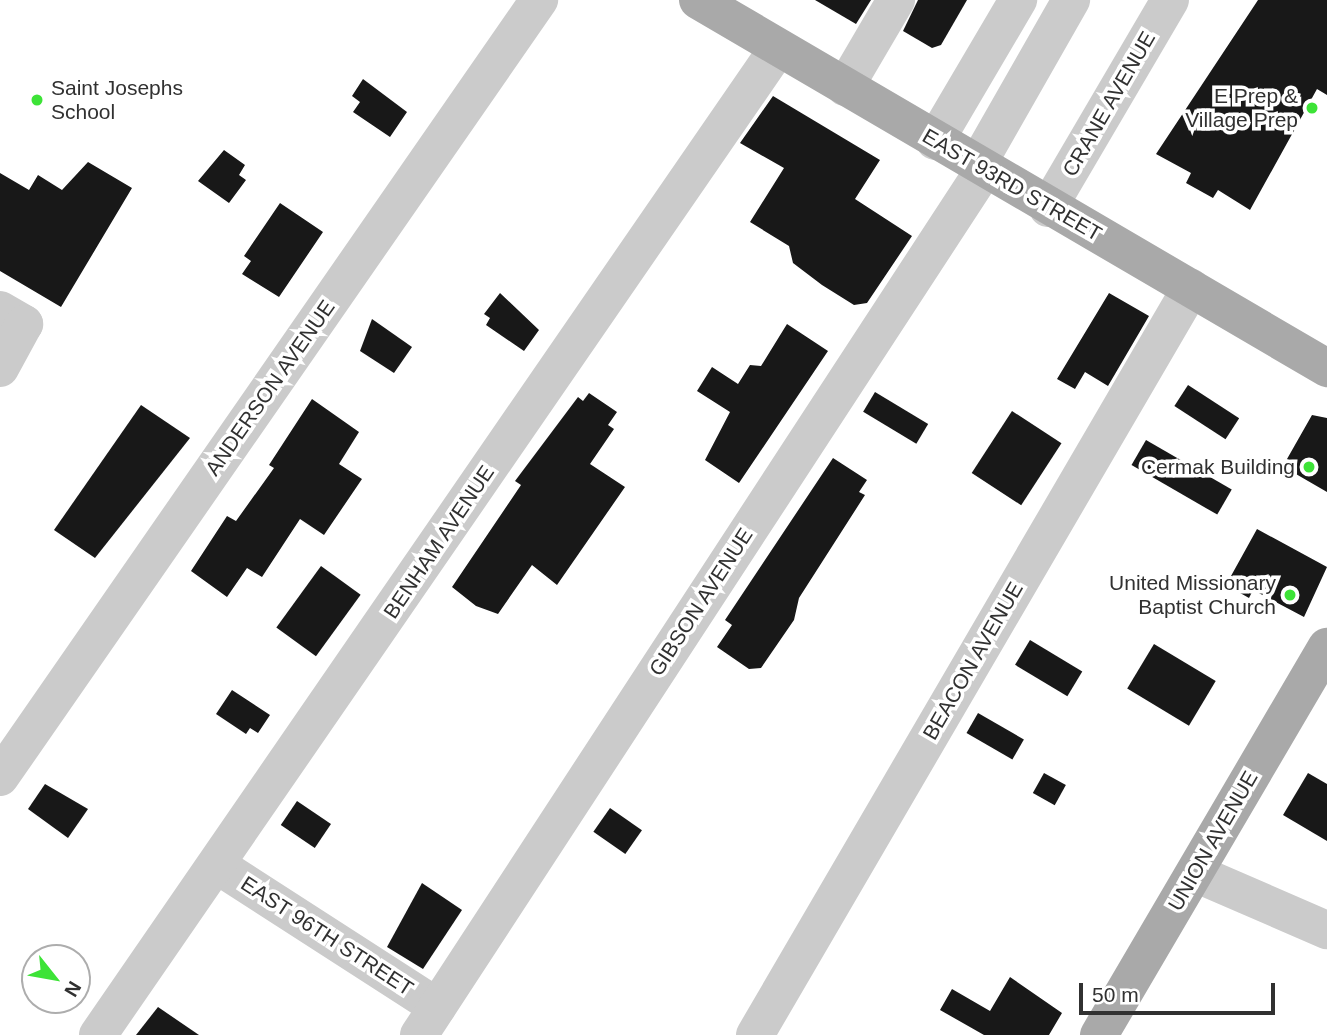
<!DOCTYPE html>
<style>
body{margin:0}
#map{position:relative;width:1327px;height:1035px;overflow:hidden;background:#fff;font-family:Arial,sans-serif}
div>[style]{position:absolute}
.building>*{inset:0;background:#181818;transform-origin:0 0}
.minor>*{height:38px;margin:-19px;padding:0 19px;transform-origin:19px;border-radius:19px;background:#cbcbcb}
.major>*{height:38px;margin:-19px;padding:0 19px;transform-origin:19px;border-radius:19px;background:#a9a9a9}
.dots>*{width:19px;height:19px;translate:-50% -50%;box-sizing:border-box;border:4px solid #fff;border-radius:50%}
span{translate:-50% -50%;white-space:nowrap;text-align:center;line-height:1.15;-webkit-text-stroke:7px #fff;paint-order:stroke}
.poi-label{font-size:21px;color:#313131}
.left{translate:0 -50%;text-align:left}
.right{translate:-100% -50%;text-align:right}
.street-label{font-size:21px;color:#313131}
.north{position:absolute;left:21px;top:944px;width:70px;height:70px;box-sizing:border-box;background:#fff;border:2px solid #adadad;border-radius:50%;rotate:121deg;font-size:19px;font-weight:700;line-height:28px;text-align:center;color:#313131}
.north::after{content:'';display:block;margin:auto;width:24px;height:32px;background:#3de337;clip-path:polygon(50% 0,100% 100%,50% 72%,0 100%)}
.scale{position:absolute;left:1079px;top:983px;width:196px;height:32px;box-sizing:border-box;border:4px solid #313131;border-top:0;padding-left:9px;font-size:21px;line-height:24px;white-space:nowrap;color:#313131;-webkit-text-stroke:5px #fff;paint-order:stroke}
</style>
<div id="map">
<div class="building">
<div style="clip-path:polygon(815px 0,871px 0,856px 24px)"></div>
<div style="clip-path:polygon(918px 0,967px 0,941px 45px,932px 48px,903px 31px)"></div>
<div style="clip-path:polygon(1258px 0,1327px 0,1327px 95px,1317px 89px,1250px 210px,1218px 190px,1213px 198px,1186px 183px,1191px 173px,1156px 154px)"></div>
<div style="clip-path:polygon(363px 79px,407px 112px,390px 137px,353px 112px,360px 102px,352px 96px)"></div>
<div style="clip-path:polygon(773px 96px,880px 160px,855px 199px,912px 236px,867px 303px,854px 305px,822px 285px,793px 263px,789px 246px,750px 222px,784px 168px,740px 143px)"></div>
<div style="clip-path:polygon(224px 150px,245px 165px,239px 175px,246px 180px,229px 203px,198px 181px)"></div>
<div style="clip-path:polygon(88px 162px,132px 188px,61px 307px,0 271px,0 173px,29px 190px,38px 175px,62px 190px)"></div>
<div style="clip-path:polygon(280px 203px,323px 232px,279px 297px,242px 274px,251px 261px,244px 256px)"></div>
<div style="clip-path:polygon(500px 293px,539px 330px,524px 351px,486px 325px,490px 318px,484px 314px)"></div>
<div style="clip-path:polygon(1109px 293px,1149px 316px,1108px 386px,1085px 372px,1075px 389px,1057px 379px)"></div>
<div style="clip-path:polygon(372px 319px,412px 347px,394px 373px,360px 351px)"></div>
<div style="clip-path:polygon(787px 324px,828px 351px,739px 483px,705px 460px,730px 412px,697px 391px,712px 367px,738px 384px,750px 365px,761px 366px)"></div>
<div style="left:1188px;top:385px;width:61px;height:25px;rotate:33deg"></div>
<div style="left:875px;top:392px;width:62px;height:23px;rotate:31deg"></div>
<div style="clip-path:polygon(589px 393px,617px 412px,608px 425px,614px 429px,590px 464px,625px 487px,557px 585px,532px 565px,498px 614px,476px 606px,452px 587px,521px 485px,515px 481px,578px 397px,583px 401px)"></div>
<div style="clip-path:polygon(312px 399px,359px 432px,339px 464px,362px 479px,324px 535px,300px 519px,262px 577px,247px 568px,227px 597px,191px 571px,227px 516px,236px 521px,274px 468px,269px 465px)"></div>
<div style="clip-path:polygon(141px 405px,190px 438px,95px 558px,54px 530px)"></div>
<div style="left:1012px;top:411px;width:59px;height:74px;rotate:33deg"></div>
<div style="clip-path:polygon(1312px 415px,1327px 418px,1327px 492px,1289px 470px,1293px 463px,1287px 459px)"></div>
<div style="left:1146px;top:440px;width:99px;height:29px;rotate:30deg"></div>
<div style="clip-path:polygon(833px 458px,867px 480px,859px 492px,865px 495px,799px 598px,794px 620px,761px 668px,749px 669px,717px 647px,732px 625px,725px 620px)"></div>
<div style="clip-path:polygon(1257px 529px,1327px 567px,1304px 617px,1253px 590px,1249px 598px,1226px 585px)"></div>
<div style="left:321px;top:566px;width:49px;height:76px;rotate:36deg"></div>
<div style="left:1030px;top:640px;width:61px;height:29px;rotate:31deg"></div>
<div style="left:1154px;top:644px;width:72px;height:52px;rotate:31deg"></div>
<div style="clip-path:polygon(232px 690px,270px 715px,258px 733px,250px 728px,246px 734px,216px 714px)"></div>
<div style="left:978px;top:713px;width:53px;height:23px;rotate:30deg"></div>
<div style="left:1044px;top:773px;width:25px;height:23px;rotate:29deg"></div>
<div style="clip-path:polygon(1308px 773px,1327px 784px,1327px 841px,1283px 815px)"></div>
<div style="clip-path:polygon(45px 784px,88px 809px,68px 838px,28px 809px)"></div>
<div style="left:297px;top:801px;width:41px;height:29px;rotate:34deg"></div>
<div style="left:610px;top:808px;width:39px;height:29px;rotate:35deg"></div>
<div style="clip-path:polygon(422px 883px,462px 910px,423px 969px,387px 947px)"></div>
<div style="clip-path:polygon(1010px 977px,1062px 1013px,1049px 1035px,984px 1035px,940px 1010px,952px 989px,990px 1011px)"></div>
<div style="clip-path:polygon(158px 1007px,199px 1035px,136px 1035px)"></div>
</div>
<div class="minor">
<div style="left:845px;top:87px;width:101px;rotate:-59.6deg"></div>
<div style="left:935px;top:141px;width:164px;rotate:-59.5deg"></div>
<div style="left:977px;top:165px;width:190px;rotate:-60.3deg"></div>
<div style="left:1048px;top:208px;width:241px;rotate:-59.6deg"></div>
<div style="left:0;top:310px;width:28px;rotate:30deg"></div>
<div style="left:24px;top:324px;width:50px;rotate:118.6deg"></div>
<div style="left:0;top:777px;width:946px;rotate:-55.25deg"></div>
<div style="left:217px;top:865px;width:262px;rotate:32.8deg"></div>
<div style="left:1195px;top:873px;width:144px;rotate:23.4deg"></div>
<div style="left:98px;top:1035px;width:1199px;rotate:-55.43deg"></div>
<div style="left:419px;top:1035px;width:1033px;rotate:-56.85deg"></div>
<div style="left:755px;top:1035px;width:865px;rotate:-59.73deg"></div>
</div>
<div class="major">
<div style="left:698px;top:0;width:729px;rotate:30.33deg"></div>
<div style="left:1099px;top:1035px;width:450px;rotate:-59.6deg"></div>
</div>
<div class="dots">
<div style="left:37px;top:100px;background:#3de337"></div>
<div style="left:1312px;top:108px;background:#3de337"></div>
<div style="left:1309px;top:467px;background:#3de337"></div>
<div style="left:1290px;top:595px;background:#3de337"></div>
</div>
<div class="poi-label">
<span class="left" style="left:51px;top:100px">Saint Josephs<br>School</span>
<span class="right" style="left:1298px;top:108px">E Prep &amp;<br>Village Prep</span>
<span class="right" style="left:1295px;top:467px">Cermak Building</span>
<span class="right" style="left:1276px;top:595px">United Missionary<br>Baptist Church</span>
</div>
<div class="street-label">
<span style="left:1109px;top:104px;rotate:-60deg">CRANE AVENUE</span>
<span style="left:1012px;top:185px;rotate:30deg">EAST 93RD STREET</span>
<span style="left:270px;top:388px;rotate:-55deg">ANDERSON AVENUE</span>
<span style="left:439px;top:542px;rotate:-56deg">BENHAM AVENUE</span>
<span style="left:701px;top:602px;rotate:-57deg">GIBSON AVENUE</span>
<span style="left:973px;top:661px;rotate:-60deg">BEACON AVENUE</span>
<span style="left:1213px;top:841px;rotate:-60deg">UNION AVENUE</span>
<span style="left:327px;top:936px;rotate:33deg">EAST 96TH STREET</span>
</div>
<div class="north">N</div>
<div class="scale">50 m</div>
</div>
